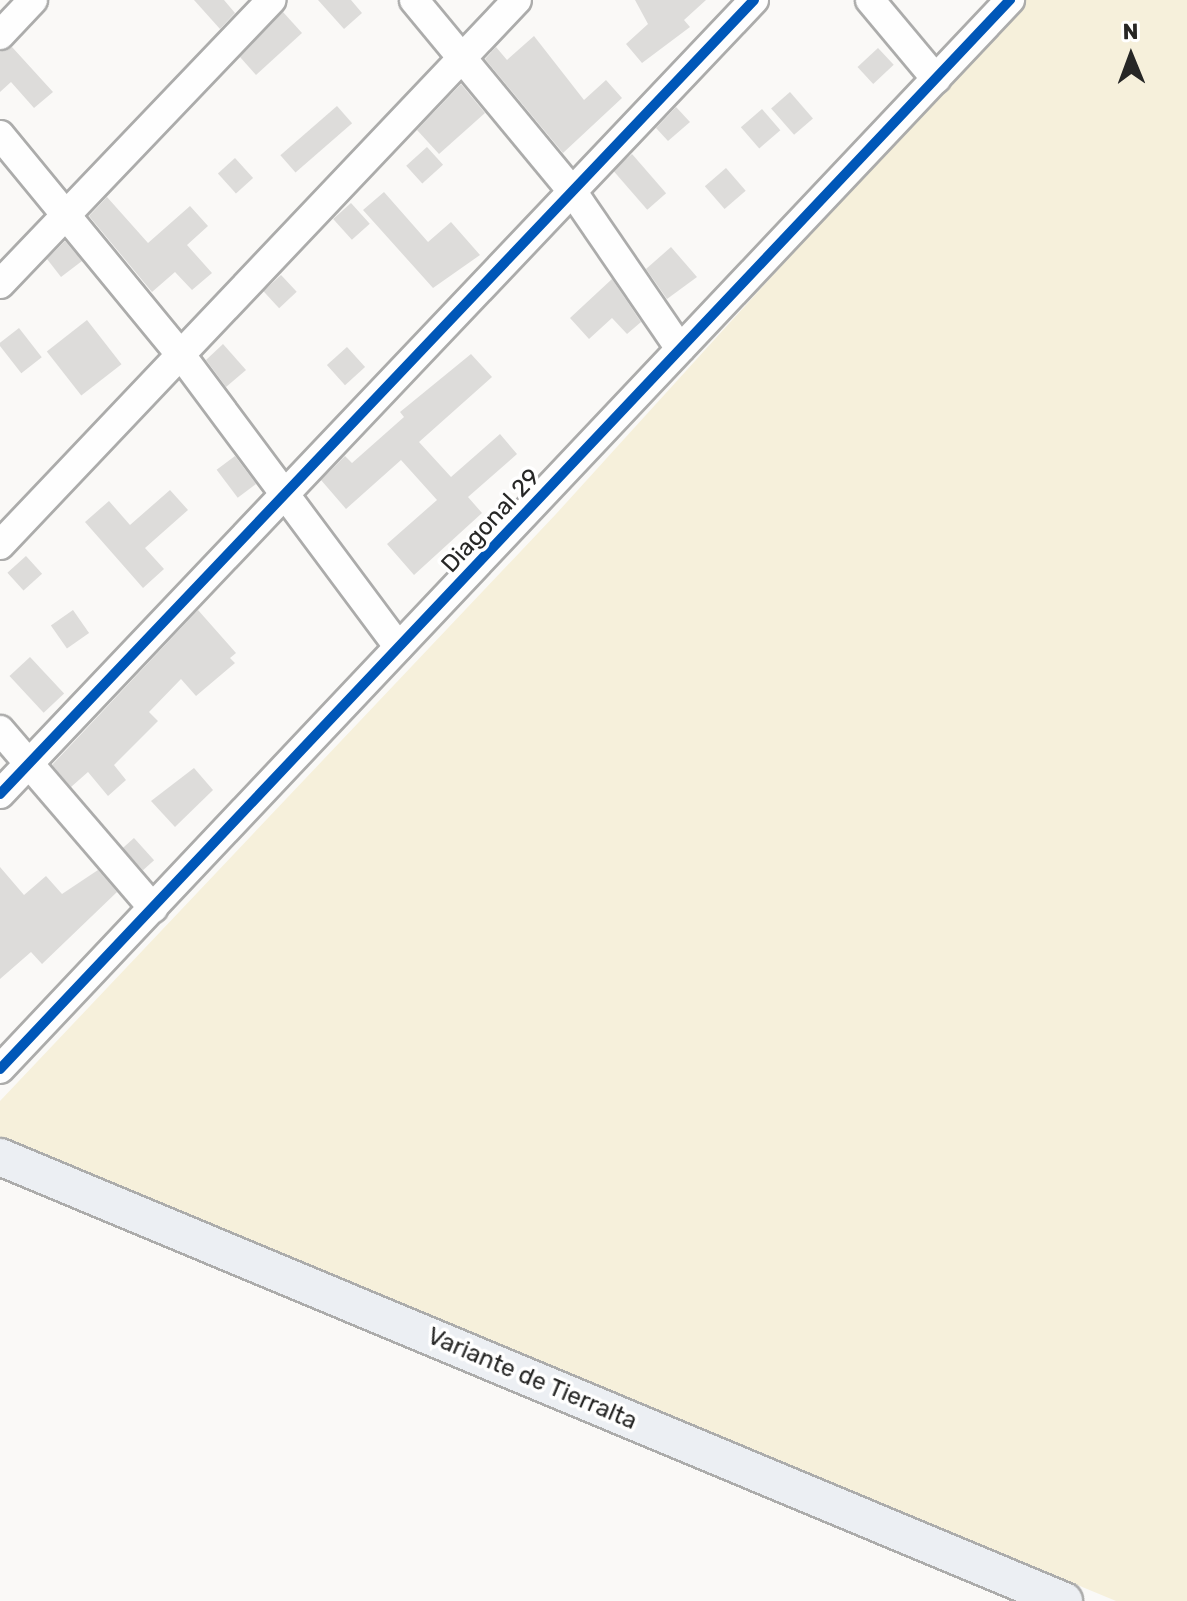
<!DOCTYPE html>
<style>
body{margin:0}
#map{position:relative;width:1187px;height:1601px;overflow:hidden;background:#faf9f7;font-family:Rubik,sans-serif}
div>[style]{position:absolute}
.green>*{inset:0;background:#f6f0db}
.building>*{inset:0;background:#dddcda;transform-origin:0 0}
.roads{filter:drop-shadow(2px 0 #acacab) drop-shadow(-2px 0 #acacab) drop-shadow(0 2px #acacab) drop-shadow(0 -2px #acacab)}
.minor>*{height:28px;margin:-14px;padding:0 14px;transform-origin:14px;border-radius:14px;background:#fefefe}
.major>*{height:36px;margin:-18px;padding:0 18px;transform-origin:18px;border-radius:18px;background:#eceff3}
.cycleway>*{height:10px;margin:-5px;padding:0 5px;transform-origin:5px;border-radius:5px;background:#0057b8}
span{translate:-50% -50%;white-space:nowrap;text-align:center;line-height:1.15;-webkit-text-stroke:7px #fff;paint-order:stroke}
.street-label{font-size:24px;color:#272726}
.north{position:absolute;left:1091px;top:16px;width:80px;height:80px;-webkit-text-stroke:6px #fff;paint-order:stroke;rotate:359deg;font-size:22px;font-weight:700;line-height:32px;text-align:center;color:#272726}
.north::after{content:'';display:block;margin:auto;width:28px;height:36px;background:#272726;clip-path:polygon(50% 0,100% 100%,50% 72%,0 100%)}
</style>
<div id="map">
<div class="green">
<div style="clip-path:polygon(1023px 0,1187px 0,1187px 1601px,1116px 1601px,0 1139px,0 1101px,556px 514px)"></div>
</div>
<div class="building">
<div style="clip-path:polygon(194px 0,224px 0,235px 13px,220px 29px)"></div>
<div style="clip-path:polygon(318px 0,351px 0,362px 13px,344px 29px)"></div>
<div style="clip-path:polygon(635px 0,706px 0,684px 20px,690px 27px,642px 63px,626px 44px,648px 24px)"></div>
<div style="clip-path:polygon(283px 12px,302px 33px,256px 75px,240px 57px)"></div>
<div style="clip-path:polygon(534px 36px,584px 100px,606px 80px,622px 98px,563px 153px,485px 59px,496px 47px,507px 60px)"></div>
<div style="clip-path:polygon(12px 47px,53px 92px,34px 108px,11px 82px,0 92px,0 52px)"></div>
<div style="left:878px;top:48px;width:23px;height:28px;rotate:47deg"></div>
<div style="clip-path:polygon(461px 84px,485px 113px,439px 154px,417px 130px)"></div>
<div style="left:790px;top:92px;width:35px;height:25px;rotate:49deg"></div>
<div style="left:337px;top:106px;width:23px;height:75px;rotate:49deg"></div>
<div style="clip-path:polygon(676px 107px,690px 122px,668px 141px,656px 128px)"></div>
<div style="left:762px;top:109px;width:28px;height:28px;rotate:49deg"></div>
<div style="left:427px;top:147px;width:24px;height:28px;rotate:48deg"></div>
<div style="left:632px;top:154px;width:52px;height:25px;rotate:49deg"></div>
<div style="left:235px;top:158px;width:27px;height:23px;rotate:48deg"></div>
<div style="left:726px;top:168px;width:30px;height:28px;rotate:49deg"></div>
<div style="clip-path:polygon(384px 192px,428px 242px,451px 222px,480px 255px,433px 288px,363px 210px)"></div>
<div style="clip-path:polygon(107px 197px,148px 243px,190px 206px,208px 226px,187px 245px,212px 273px,192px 290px,175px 272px,152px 292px,89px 216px)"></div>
<div style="left:351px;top:203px;width:28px;height:24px;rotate:48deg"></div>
<div style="clip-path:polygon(65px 241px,82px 261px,61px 277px,47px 259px)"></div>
<div style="clip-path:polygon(671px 247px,697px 277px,667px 299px,646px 269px)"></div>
<div style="left:281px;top:275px;width:23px;height:24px;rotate:47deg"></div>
<div style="clip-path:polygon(612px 279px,641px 322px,627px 334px,612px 318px,589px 339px,570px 318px)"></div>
<div style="left:87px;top:320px;width:56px;height:51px;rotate:52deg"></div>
<div style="left:19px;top:328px;width:37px;height:26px;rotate:52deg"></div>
<div style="clip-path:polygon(223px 344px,246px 370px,226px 387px,206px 360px)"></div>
<div style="left:347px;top:347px;width:27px;height:27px;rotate:48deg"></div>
<div style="clip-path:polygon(471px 354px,492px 377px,419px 442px,451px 477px,500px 434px,517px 454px,468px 497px,482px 513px,414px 575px,387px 544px,437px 500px,401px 460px,346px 509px,321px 480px,345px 456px,352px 463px,404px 417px,400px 412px)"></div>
<div style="left:235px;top:456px;width:35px;height:23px;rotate:53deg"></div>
<div style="clip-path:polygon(170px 490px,188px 510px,145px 548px,164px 569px,143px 588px,85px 522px,109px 501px,130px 525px)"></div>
<div style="left:26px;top:556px;width:24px;height:25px;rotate:48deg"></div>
<div style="left:73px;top:610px;width:28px;height:27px;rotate:55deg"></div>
<div style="clip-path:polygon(198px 610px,236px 653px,230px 658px,235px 663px,196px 696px,181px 679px,149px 712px,158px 721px,114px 765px,126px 780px,108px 796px,88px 772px,71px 787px,52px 765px)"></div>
<div style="left:30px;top:657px;width:50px;height:28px;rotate:47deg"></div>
<div style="clip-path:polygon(194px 768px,213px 790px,175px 827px,151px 801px)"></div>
<div style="left:134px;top:838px;width:30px;height:15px;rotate:48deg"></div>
<div style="clip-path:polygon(0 867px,24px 895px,46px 876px,62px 894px,98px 870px,117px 892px,42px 964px,31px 952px,0 979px)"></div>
</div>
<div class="roads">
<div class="minor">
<div style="left:414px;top:0;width:248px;rotate:50.4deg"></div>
<div style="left:572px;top:191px;width:191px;rotate:55.6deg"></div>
<div style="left:870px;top:0;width:103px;rotate:50.1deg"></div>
<div style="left:0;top:35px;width:48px;rotate:-46.7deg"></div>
<div style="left:0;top:135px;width:285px;rotate:50.6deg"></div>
<div style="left:181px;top:355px;width:364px;rotate:53.3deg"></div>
<div style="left:0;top:284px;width:393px;rotate:-46.3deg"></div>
<div style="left:0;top:545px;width:751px;rotate:-46.51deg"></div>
<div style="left:0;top:730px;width:235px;rotate:49.3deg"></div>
<div style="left:0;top:794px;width:1095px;rotate:-46.48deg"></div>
<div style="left:0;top:1069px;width:1471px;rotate:-46.63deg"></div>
</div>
<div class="major">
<div style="left:0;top:1157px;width:1153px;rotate:22.65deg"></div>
</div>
</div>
<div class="cycleway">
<div style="left:0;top:794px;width:1095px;rotate:-46.48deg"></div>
<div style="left:0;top:1069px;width:1471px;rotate:-46.63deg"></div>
</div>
<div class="street-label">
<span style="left:491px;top:521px;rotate:-47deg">Diagonal 29</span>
<span style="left:532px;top:1379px;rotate:23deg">Variante de Tierralta</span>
</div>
<div class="north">N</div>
</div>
